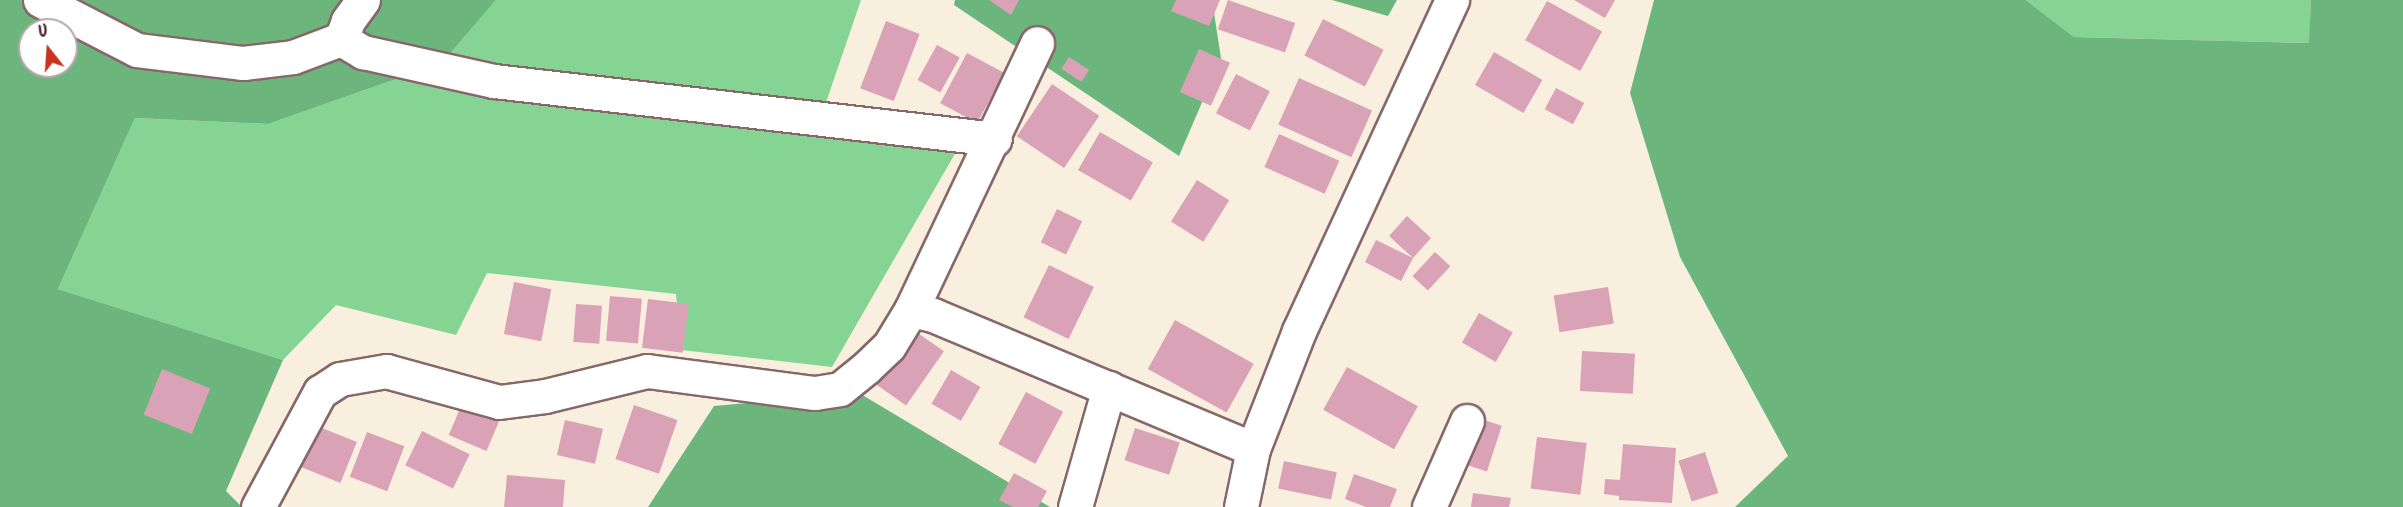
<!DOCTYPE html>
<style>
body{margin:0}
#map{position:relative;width:2403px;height:507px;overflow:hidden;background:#f8efdf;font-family:Kalam,sans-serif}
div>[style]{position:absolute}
.green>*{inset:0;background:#85d494}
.forest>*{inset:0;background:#6cb67e}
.building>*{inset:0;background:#daa2b7;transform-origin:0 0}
.roads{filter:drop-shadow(2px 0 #87686a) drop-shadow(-2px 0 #87686a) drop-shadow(0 2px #87686a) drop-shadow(0 -2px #87686a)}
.minor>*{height:33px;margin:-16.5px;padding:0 16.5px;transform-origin:16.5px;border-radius:16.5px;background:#fff}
span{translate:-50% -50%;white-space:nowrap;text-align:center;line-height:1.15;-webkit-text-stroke:5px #fff;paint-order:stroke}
.north{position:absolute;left:18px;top:18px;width:60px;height:60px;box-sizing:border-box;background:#fff;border:2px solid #b7a5aa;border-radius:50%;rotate:343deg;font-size:16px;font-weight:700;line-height:24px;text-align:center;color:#4a1f2b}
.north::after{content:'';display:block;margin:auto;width:21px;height:27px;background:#c8321e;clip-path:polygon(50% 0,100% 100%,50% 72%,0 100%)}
</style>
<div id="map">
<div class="green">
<div style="clip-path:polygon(496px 0,861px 0,821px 117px,968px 131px,832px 367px,681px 350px,676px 294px,487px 273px,456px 335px,336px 305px,283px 360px,58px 289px,135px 118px,268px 124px,442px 63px)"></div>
<div style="clip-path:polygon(2026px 0,2311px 0,2310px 43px,2074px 37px)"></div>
</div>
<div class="forest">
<div style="clip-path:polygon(evenodd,0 0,496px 0,442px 63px,268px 124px,135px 118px,58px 289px,283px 360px,226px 491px,242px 507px,0 507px,0 0,30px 30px,66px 30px,66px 66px,30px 66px,30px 30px)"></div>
<div style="clip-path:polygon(955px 0,1212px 0,1221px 58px,1179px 156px,954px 5px)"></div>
<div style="clip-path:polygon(1332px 0,1397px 0,1388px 16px)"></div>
<div style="clip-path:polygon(1654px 0,2026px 0,2074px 37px,2309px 43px,2311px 0,2403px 0,2403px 507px,1735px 507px,1788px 456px,1680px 257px,1630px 93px)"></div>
<div style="clip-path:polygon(859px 393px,1050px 507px,648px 507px,714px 406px)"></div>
</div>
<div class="building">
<div style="clip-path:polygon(989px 0,1019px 0,1011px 15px)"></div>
<div style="clip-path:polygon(1176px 0,1220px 0,1209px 26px,1171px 11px)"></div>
<div style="left:1228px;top:0;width:71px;height:31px;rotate:19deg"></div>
<div style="clip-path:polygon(1574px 0,1615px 0,1605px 18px)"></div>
<div style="left:1547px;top:1px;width:63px;height:45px;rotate:29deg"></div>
<div style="left:1323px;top:19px;width:68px;height:41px;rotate:27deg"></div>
<div style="left:886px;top:21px;width:36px;height:72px;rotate:21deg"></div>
<div style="left:937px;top:45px;width:26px;height:40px;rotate:29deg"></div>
<div style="left:1199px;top:49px;width:34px;height:47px;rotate:24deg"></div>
<div style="left:1494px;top:52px;width:56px;height:38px;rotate:30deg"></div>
<div style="left:967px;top:53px;width:42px;height:57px;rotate:28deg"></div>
<div style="left:1069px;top:57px;width:24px;height:14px;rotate:33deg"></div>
<div style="left:1236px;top:74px;width:38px;height:44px;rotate:27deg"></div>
<div style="left:1299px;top:78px;width:80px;height:51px;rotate:24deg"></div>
<div style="left:1052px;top:84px;width:57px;height:63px;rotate:34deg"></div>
<div style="left:1556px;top:88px;width:32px;height:24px;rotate:28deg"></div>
<div style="left:1100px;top:132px;width:61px;height:44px;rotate:30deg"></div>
<div style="left:1279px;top:134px;width:66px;height:36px;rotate:24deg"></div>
<div style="left:1197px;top:180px;width:38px;height:49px;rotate:32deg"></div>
<div style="left:1057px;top:209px;width:28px;height:37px;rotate:26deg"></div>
<div style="clip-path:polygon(1407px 216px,1431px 238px,1413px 258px,1401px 281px,1365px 262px,1376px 240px,1413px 258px,1389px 236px)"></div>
<div style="left:1435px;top:252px;width:21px;height:33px;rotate:43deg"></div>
<div style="left:1049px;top:265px;width:50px;height:58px;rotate:26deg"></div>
<div style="left:514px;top:282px;width:38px;height:53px;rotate:11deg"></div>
<div style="left:1608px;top:287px;width:37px;height:55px;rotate:81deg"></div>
<div style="left:610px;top:296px;width:32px;height:45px;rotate:5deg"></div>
<div style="left:648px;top:299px;width:41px;height:49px;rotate:7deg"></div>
<div style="left:576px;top:304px;width:26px;height:38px;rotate:4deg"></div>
<div style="left:1479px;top:313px;width:39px;height:34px;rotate:30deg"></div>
<div style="left:1175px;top:320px;width:90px;height:56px;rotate:29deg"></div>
<div style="left:912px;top:329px;width:39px;height:66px;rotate:35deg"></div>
<div style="left:1582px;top:351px;width:53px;height:40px;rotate:3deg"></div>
<div style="left:1347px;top:367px;width:81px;height:49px;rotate:29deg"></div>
<div style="left:162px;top:369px;width:52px;height:49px;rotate:22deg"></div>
<div style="left:951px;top:370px;width:34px;height:39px;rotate:30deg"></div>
<div style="left:1026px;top:392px;width:42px;height:59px;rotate:28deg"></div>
<div style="left:464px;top:399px;width:41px;height:39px;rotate:23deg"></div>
<div style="left:634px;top:405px;width:46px;height:57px;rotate:19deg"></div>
<div style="left:1478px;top:418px;width:25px;height:48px;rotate:18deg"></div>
<div style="left:565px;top:420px;width:39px;height:36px;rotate:13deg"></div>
<div style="left:317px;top:426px;width:43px;height:44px;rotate:22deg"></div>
<div style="left:1135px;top:428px;width:47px;height:34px;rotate:18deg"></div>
<div style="left:422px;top:431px;width:53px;height:38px;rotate:26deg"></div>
<div style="left:367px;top:432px;width:40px;height:48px;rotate:21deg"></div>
<div style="left:1537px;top:437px;width:50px;height:52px;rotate:7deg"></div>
<div style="clip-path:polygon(1623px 444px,1676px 448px,1672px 503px,1619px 500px,1619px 496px,1604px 494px,1605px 479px,1620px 480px)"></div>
<div style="left:1705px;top:452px;width:43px;height:28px;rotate:72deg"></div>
<div style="left:1284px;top:461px;width:54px;height:28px;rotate:12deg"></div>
<div style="clip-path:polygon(1014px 473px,1047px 491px,1038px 507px,1013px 507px,999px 500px)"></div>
<div style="clip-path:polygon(1354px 474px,1397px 489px,1390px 507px,1366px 507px,1345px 499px)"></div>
<div style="clip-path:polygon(507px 475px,565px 480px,563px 507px,504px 507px)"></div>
<div style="clip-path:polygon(1473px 493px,1511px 498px,1509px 507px,1471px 507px)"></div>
</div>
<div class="roads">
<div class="minor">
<div style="left:40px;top:0;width:109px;rotate:27.3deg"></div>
<div style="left:137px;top:50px;width:107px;rotate:7deg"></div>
<div style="left:243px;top:63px;width:50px;rotate:-6.8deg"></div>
<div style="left:293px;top:57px;width:51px;rotate:-20.6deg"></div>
<div style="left:363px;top:0;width:26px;rotate:126deg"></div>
<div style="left:348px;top:21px;width:19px;rotate:111deg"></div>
<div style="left:341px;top:39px;width:26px;rotate:31deg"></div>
<div style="left:363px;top:52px;width:134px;rotate:12.5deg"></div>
<div style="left:494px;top:81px;width:504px;rotate:6.6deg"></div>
<div style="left:911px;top:310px;width:295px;rotate:-64.7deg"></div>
<div style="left:258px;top:507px;width:131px;rotate:-61.7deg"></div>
<div style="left:320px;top:392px;width:24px;rotate:-33deg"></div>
<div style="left:340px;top:379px;width:47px;rotate:-9.9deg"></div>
<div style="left:386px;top:371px;width:117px;rotate:15.3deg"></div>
<div style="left:499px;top:402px;width:46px;rotate:-7.4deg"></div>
<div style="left:545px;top:396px;width:105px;rotate:-13.8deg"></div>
<div style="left:647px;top:371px;width:169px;rotate:7.5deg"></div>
<div style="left:815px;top:393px;width:25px;rotate:-9deg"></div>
<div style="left:840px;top:389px;width:33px;rotate:-39deg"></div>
<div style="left:866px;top:368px;width:32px;rotate:-44deg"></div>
<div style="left:889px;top:346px;width:42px;rotate:-58.6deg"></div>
<div style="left:911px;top:310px;width:23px;rotate:13deg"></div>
<div style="left:933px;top:315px;width:347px;rotate:22.7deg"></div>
<div style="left:1075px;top:507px;width:124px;rotate:-74.1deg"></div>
<div style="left:1241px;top:507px;width:59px;rotate:-78.3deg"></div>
<div style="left:1253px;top:449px;width:127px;rotate:-68.7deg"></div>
<div style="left:1299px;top:331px;width:365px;rotate:-65.2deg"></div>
<div style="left:1429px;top:507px;width:94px;rotate:-66.2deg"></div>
</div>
</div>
<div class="north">U</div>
</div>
